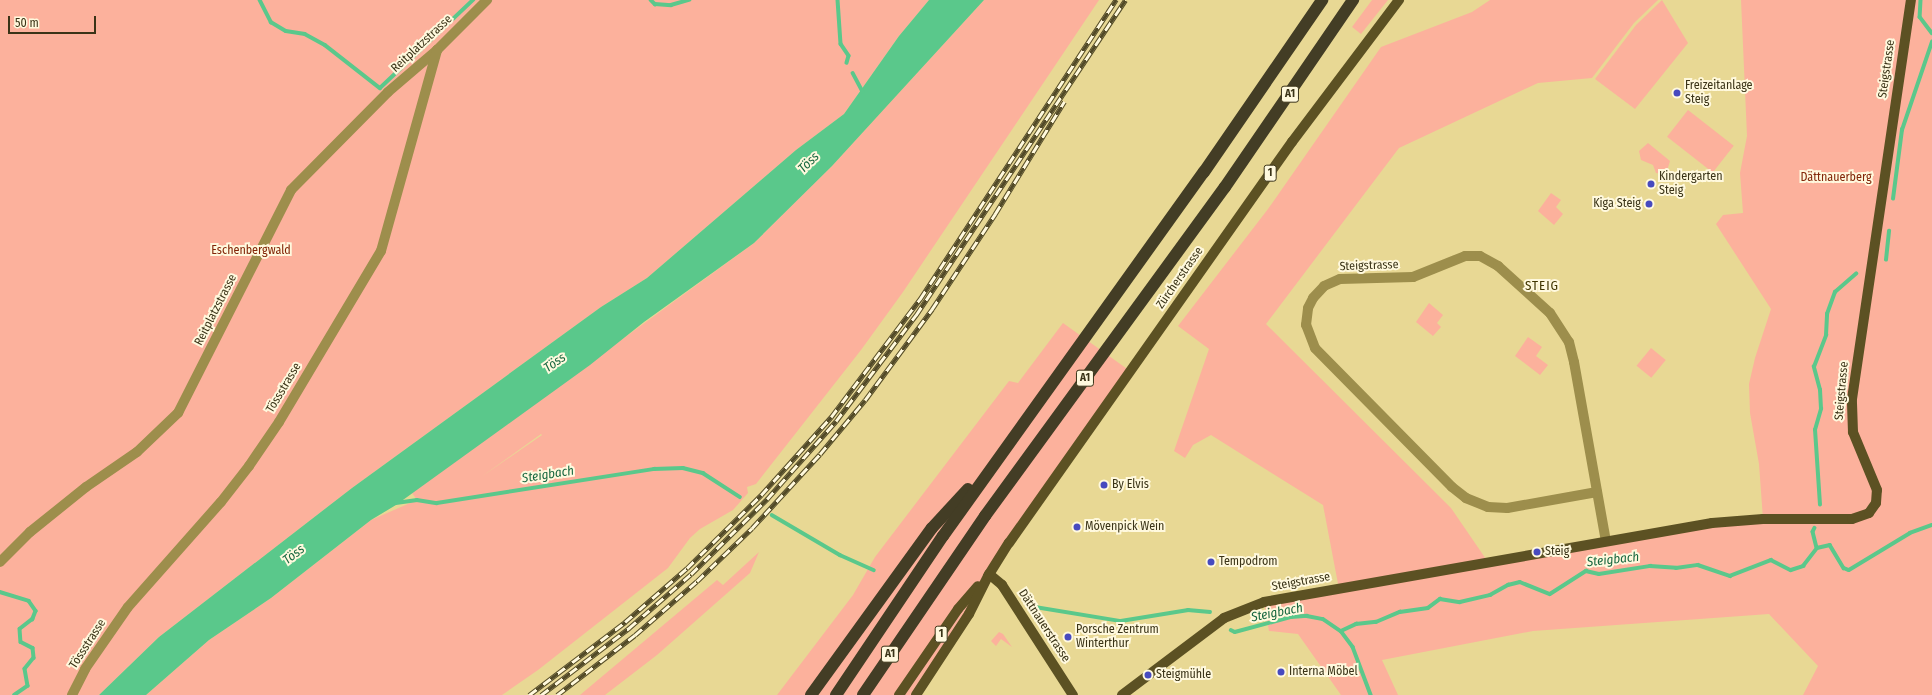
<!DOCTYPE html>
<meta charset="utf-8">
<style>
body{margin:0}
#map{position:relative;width:1932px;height:695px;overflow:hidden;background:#e8d894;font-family:"Fira Sans Condensed",sans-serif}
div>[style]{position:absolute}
.green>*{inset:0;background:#fcb19c;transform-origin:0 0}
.water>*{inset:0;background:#5ac88b}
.stream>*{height:3.5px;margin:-1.75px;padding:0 1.75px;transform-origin:1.75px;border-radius:1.75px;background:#5ac88b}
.minor>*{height:10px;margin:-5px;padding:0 5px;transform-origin:5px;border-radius:5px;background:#9d8e4c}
.major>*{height:10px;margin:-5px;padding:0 5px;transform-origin:5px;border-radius:5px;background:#5c5123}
.highway>*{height:12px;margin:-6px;padding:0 6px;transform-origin:6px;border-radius:6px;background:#433d25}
.rail>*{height:4.5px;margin-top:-2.25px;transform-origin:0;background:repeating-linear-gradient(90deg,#fff9de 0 9px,#524a28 0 18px);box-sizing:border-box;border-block:1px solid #524a28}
.dots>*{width:11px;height:11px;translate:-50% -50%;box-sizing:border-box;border:2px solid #fff9de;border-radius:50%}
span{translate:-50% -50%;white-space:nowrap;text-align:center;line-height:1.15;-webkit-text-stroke:4px #fff9de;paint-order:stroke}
.shield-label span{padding:1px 3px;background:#fff9de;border:1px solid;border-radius:3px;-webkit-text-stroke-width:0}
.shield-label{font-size:11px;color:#3a3317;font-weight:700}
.street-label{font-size:12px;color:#3a3317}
.poi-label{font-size:12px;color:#3a3317}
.left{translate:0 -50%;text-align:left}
.right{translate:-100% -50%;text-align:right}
.park-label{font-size:12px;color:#822507}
.water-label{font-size:13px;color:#186740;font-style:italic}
.neighbourhood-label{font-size:13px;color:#423600;letter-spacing:1px}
.scale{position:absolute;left:8px;top:16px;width:88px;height:18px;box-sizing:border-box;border:2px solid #3a3317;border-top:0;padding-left:5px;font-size:12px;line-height:14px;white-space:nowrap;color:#3a3317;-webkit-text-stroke:3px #fff9de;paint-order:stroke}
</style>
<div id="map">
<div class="green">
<div style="clip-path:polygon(0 0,929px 0,899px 36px,844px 114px,796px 150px,647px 278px,601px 307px,352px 488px,159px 637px,99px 695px,0 695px)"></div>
<div style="clip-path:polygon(evenodd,984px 0,1099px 0,903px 292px,861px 350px,756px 484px,747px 487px,748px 493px,733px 510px,700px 529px,690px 538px,668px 568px,538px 670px,502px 695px,146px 695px,209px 640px,271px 598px,371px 520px,417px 500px,412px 493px,754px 243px,832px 166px,984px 0,541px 434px,542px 435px,481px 477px,541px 434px)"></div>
<div style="clip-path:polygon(1372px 0,1388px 0,1361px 34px,1352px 27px)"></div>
<div style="clip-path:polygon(1490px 0,1658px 0,1634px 23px,1592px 78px,1538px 83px,1399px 148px,1266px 324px,1451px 508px,1488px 562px,1763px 519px,1759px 464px,1750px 413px,1749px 384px,1755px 358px,1771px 309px,1716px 224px,1723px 215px,1743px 213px,1740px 173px,1747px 136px,1741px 0,1932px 0,1932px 695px,1803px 695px,1818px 666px,1769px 614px,1533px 631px,1382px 660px,1398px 695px,1341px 695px,1298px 634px,1269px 631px,1264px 602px,1339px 589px,1323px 505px,1211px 435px,1193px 445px,1185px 458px,1174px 451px,1209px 349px,1178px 326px,1268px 209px,1381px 47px,1472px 12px)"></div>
<div style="clip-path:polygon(1662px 0,1688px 43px,1635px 109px,1595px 79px,1636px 25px)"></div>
<div style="left:1688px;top:110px;width:58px;height:34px;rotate:38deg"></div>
<div style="clip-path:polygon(1648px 143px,1670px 161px,1666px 174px,1656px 173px,1653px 165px,1641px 160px,1639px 151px)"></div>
<div style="clip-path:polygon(1551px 193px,1561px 200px,1556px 207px,1563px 214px,1554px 225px,1538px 211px)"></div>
<div style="clip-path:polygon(1429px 303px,1443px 315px,1437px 323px,1441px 327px,1433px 336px,1416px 322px)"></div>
<div style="clip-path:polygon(1063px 323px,1130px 371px,1009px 543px,916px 695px,777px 695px,853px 595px,875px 557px,1009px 381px,1018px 383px)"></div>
<div style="clip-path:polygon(1528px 337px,1542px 347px,1536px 356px,1548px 365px,1540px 375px,1515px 356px)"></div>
<div style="left:1651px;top:348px;width:19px;height:23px;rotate:39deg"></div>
<div style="clip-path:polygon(759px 552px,750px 573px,657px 655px,605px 695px,580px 695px,717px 580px,723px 585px)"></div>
<div style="clip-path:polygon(999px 632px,1003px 634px,1012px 647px,1001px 639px,996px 646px,991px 641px)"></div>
</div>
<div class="water">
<div style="clip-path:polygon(929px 0,984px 0,832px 166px,754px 243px,644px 322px,590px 365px,396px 505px,371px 520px,271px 598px,209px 640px,146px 695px,99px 695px,159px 637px,352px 488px,601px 307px,647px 278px,796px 150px,844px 114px,899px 36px)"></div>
</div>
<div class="stream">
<div style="left:260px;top:0;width:25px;rotate:63deg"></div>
<div style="left:271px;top:22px;width:17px;rotate:31deg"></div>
<div style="left:286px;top:31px;width:19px;rotate:9deg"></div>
<div style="left:305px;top:34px;width:23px;rotate:29deg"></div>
<div style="left:325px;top:45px;width:70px;rotate:38deg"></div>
<div style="left:380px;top:88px;width:128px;rotate:-43.4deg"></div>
<div style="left:651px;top:0;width:6px;rotate:45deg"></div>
<div style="left:655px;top:4px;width:16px;rotate:4deg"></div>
<div style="left:671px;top:5px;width:19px;rotate:-16deg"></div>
<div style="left:838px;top:0;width:44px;rotate:86.1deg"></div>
<div style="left:841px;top:44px;width:14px;rotate:56deg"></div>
<div style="left:849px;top:56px;width:7px;rotate:106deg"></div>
<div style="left:1921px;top:0;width:17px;rotate:93deg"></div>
<div style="left:1920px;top:17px;width:20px;rotate:53deg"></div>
<div style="left:853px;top:73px;width:21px;rotate:62deg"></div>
<div style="left:1893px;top:199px;width:70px;rotate:-82.6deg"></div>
<div style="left:1902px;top:130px;width:93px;rotate:-71.2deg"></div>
<div style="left:1886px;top:260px;width:29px;rotate:-84deg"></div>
<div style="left:396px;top:503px;width:21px;rotate:-8deg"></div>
<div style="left:417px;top:500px;width:20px;rotate:9deg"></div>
<div style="left:437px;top:503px;width:220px;rotate:-8.9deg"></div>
<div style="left:654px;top:469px;width:29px;rotate:-2deg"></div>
<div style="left:683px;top:468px;width:21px;rotate:14deg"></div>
<div style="left:703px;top:473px;width:44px;rotate:33deg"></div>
<div style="left:1820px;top:505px;width:75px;rotate:-93.8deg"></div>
<div style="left:1815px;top:430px;width:22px;rotate:-74deg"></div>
<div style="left:1821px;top:409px;width:19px;rotate:-93deg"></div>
<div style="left:1820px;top:390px;width:24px;rotate:-105deg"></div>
<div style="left:1814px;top:367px;width:34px;rotate:-69deg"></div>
<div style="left:1826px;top:335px;width:21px;rotate:-87deg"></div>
<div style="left:1827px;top:314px;width:23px;rotate:-70deg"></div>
<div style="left:1835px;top:292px;width:28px;rotate:-41deg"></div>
<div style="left:772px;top:515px;width:79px;rotate:30.5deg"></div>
<div style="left:840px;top:555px;width:37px;rotate:24deg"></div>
<div style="left:1815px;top:528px;width:4px;rotate:117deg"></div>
<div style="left:1813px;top:532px;width:16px;rotate:76deg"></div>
<div style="left:0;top:592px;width:30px;rotate:17deg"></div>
<div style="left:29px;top:601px;width:12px;rotate:55deg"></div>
<div style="left:36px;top:611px;width:9px;rotate:111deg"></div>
<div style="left:33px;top:619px;width:16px;rotate:142deg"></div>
<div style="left:20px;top:629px;width:13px;rotate:86deg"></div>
<div style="left:21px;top:642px;width:13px;rotate:27deg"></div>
<div style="left:33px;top:648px;width:10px;rotate:84deg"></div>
<div style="left:34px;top:658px;width:14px;rotate:129deg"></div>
<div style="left:25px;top:669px;width:17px;rotate:80deg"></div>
<div style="left:28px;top:686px;width:16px;rotate:145deg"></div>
<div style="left:1029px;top:606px;width:93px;rotate:9.3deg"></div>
<div style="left:1121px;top:621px;width:68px;rotate:-9.3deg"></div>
<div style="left:1188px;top:610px;width:22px;rotate:5deg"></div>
<div style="left:1231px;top:630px;width:4px;rotate:27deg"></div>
<div style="left:1235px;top:632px;width:58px;rotate:-15deg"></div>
<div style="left:1291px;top:617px;width:16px;rotate:-4deg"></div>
<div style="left:1307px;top:616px;width:16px;rotate:11deg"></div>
<div style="left:1323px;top:619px;width:22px;rotate:34deg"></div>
<div style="left:1341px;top:631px;width:20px;rotate:53deg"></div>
<div style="left:1353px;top:647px;width:51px;rotate:69.4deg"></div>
<div style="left:1341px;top:631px;width:17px;rotate:-25deg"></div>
<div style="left:1356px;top:624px;width:20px;rotate:-6deg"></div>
<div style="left:1376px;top:622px;width:26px;rotate:-23deg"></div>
<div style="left:1400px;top:612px;width:28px;rotate:-8deg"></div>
<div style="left:1428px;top:608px;width:15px;rotate:-37deg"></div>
<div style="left:1440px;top:599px;width:20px;rotate:9deg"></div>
<div style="left:1460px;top:602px;width:31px;rotate:-13deg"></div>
<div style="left:1490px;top:595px;width:21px;rotate:-29deg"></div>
<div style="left:1508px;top:585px;width:12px;rotate:-14deg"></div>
<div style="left:1520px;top:582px;width:32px;rotate:22deg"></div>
<div style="left:1550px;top:594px;width:43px;rotate:-32.6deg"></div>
<div style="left:1586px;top:571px;width:13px;rotate:13deg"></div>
<div style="left:1599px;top:574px;width:52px;rotate:-8.9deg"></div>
<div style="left:1650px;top:566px;width:26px;rotate:4deg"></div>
<div style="left:1676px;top:568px;width:22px;rotate:-8deg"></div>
<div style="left:1698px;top:565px;width:34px;rotate:19deg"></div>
<div style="left:1730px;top:576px;width:44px;rotate:-21.3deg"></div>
<div style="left:1771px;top:560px;width:22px;rotate:27deg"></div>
<div style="left:1791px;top:570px;width:13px;rotate:-18deg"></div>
<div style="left:1803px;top:566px;width:23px;rotate:-52deg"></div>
<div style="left:1817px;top:548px;width:13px;rotate:-13deg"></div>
<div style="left:1830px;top:545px;width:27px;rotate:59deg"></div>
<div style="left:1844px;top:568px;width:5px;rotate:22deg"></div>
<div style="left:1849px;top:570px;width:71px;rotate:-31.2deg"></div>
<div style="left:1910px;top:533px;width:23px;rotate:-20deg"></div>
</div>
<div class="minor">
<div style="left:1597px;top:492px;width:91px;rotate:169.9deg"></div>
<div style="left:1507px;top:508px;width:19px;rotate:-177deg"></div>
<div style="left:1488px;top:507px;width:24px;rotate:-158deg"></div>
<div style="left:1466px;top:498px;width:18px;rotate:-142deg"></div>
<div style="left:1452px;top:487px;width:195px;rotate:-134.6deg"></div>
<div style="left:1315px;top:348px;width:25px;rotate:-111deg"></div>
<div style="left:1306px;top:325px;width:17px;rotate:-83deg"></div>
<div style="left:1308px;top:308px;width:11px;rotate:-63deg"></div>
<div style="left:1313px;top:298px;width:16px;rotate:-47deg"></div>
<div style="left:1324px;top:286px;width:17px;rotate:-24deg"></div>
<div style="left:1340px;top:279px;width:73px;rotate:-1.6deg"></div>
<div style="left:1413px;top:277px;width:56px;rotate:-22deg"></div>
<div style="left:1465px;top:256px;width:15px"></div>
<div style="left:1480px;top:256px;width:21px;rotate:29deg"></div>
<div style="left:1498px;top:266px;width:70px;rotate:42.1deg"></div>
<div style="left:1550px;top:313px;width:35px;rotate:57deg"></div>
<div style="left:1569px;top:342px;width:21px;rotate:76deg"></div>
<div style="left:1574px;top:362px;width:182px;rotate:79.9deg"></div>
<div style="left:0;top:562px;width:42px;rotate:-45deg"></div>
<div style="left:30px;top:532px;width:72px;rotate:-38.8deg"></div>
<div style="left:86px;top:487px;width:62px;rotate:-34.5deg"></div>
<div style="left:137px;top:452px;width:57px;rotate:-43.6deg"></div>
<div style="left:178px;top:413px;width:250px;rotate:-63.1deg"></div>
<div style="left:291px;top:190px;width:138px;rotate:-45.3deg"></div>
<div style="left:388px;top:92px;width:65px;rotate:-40.6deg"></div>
<div style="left:437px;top:50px;width:71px;rotate:-45deg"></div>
<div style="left:72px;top:695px;width:29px;rotate:-63deg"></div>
<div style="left:85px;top:669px;width:75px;rotate:-55.3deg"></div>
<div style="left:128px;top:607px;width:140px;rotate:-48.5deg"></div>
<div style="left:221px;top:502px;width:46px;rotate:-52.1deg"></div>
<div style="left:249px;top:466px;width:53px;rotate:-55.7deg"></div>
<div style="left:279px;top:422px;width:199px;rotate:-59.2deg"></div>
<div style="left:381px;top:251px;width:209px;rotate:-74.4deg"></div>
</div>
<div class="major">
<div style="left:989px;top:574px;width:17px;rotate:40deg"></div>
<div style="left:1002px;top:585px;width:131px;rotate:57.2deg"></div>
<div style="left:899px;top:695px;width:104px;rotate:-55.5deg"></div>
<div style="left:958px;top:609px;width:30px;rotate:-49deg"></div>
<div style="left:916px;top:695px;width:97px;rotate:-56.8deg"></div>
<div style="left:969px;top:614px;width:42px;rotate:-63.4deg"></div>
<div style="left:988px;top:576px;width:39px;rotate:-58deg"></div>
<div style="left:1009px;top:543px;width:491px;rotate:-54.8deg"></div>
<div style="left:1292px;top:142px;width:178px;rotate:-53deg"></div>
<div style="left:1122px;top:695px;width:128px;rotate:-37deg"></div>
<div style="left:1224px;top:618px;width:43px;rotate:-21.8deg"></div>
<div style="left:1264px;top:602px;width:455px;rotate:-10deg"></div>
<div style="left:1712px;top:523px;width:51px;rotate:-4.5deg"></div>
<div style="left:1763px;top:519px;width:89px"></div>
<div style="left:1852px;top:519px;width:18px;rotate:-19deg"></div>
<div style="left:1869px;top:513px;width:12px;rotate:-55deg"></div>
<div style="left:1876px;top:503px;width:13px;rotate:-86deg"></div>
<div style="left:1877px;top:490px;width:63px;rotate:-112.5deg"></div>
<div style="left:1853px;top:432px;width:33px;rotate:-92deg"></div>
<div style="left:1852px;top:399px;width:403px;rotate:-81.6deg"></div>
</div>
<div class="highway">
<div style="left:811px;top:695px;width:206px;rotate:-54.1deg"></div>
<div style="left:932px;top:528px;width:53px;rotate:-47.3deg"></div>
<div style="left:836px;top:695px;width:192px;rotate:-56.1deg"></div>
<div style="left:943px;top:536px;width:448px;rotate:-54.4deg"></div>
<div style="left:1204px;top:172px;width:209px;rotate:-55.5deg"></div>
<div style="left:863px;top:695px;width:217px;rotate:-55.7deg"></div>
<div style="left:985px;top:516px;width:407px;rotate:-53.9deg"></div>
<div style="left:1225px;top:187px;width:227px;rotate:-55.6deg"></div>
</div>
<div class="rail">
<div style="left:529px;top:695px;width:121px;rotate:-37.2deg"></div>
<div style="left:625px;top:622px;width:82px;rotate:-41.1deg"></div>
<div style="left:687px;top:568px;width:104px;rotate:-44.6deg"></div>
<div style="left:761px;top:495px;width:105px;rotate:-48.1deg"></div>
<div style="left:831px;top:417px;width:148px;rotate:-53deg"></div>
<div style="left:920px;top:299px;width:358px;rotate:-56.8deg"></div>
<div style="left:541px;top:695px;width:111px;rotate:-37.3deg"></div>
<div style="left:629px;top:628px;width:82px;rotate:-41.1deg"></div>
<div style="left:691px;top:574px;width:107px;rotate:-44.6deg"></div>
<div style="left:767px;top:499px;width:104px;rotate:-48.5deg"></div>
<div style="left:836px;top:421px;width:133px;rotate:-53deg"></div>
<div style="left:916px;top:315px;width:378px;rotate:-56.4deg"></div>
<div style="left:557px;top:695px;width:98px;rotate:-37.6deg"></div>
<div style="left:635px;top:635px;width:82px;rotate:-41.1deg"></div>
<div style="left:697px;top:581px;width:76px;rotate:-43.9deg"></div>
<div style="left:752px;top:528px;width:100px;rotate:-47.4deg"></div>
<div style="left:820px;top:454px;width:70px;rotate:-50.2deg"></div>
<div style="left:865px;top:400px;width:113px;rotate:-53.6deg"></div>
<div style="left:932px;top:309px;width:114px;rotate:-56.4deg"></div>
<div style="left:995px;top:214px;width:132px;rotate:-58.4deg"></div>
</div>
<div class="dots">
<div style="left:1677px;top:93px;background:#474abf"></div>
<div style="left:1651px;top:184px;background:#474abf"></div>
<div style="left:1649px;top:204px;background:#474abf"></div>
<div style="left:1104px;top:485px;background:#474abf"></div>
<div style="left:1077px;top:527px;background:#474abf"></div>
<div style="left:1537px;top:552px;background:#474abf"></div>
<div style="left:1211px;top:562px;background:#474abf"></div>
<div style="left:1068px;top:637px;background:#474abf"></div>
<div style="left:1281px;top:672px;background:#474abf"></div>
<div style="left:1148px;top:675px;background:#474abf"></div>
</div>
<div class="shield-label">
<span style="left:1290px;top:94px">A1</span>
<span style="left:1270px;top:173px">1</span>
<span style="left:1085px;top:378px">A1</span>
<span style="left:941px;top:634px">1</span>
<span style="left:890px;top:654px">A1</span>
</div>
<div class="street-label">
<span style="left:422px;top:44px;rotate:-43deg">Reitplatzstrasse</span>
<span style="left:1887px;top:69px;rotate:-82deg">Steigstrasse</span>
<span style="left:1369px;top:266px;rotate:-2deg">Steigstrasse</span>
<span style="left:1180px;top:278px;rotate:-55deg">Zürcherstrasse</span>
<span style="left:216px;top:310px;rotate:-63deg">Reitplatzstrasse</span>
<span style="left:284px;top:388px;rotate:-59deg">Tössstrasse</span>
<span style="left:1842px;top:391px;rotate:-85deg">Steigstrasse</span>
<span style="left:1301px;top:582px;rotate:-10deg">Steigstrasse</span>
<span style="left:1044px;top:626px;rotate:57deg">Dättnauerstrasse</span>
<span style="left:88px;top:644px;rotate:-57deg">Tössstrasse</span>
</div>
<div class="poi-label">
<span class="left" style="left:1685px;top:93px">Freizeitanlage<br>Steig</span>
<span class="left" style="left:1659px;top:184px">Kindergarten<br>Steig</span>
<span class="right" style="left:1641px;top:204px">Kiga Steig</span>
<span class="left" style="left:1112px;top:485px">By Elvis</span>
<span class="left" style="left:1085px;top:527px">Mövenpick Wein</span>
<span class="left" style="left:1545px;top:552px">Steig</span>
<span class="left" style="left:1219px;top:562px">Tempodrom</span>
<span class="left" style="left:1076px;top:637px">Porsche Zentrum<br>Winterthur</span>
<span class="left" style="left:1289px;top:672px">Interna Möbel</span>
<span class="left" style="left:1156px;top:675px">Steigmühle</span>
</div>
<div class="park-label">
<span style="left:1836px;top:178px">Dättnauerberg</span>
<span style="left:251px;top:251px">Eschenbergwald</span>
</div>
<div class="water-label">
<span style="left:809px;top:163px;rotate:-45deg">Töss</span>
<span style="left:555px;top:363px;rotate:-35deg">Töss</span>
<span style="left:548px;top:475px;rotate:-9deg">Steigbach</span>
<span style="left:294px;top:555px;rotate:-38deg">Töss</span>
<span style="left:1613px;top:560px;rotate:-6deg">Steigbach</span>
<span style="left:1277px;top:613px;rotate:-11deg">Steigbach</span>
</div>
<div class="neighbourhood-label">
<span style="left:1542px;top:286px">STEIG</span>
</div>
<div class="scale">50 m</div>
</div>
